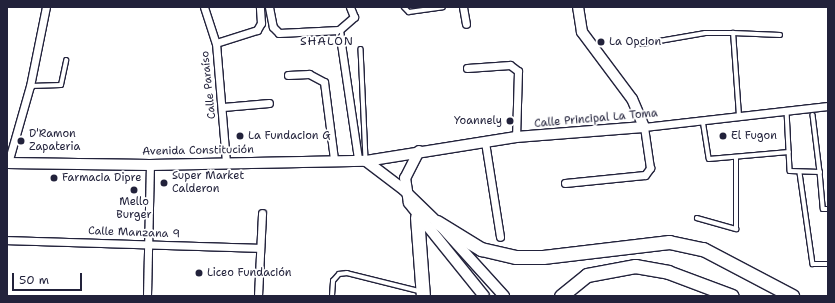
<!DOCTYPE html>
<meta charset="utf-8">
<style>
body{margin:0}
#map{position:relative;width:835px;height:303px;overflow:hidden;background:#fff;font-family:"Shantell Sans",sans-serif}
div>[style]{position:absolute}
.roads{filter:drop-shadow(1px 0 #22223b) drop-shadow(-1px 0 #22223b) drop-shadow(0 1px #22223b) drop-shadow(0 -1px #22223b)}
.lane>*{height:3.5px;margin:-1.75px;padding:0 1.75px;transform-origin:1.75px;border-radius:1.75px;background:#fff}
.street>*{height:7px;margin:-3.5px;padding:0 3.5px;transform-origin:3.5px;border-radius:3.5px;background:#fff}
.secondary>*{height:10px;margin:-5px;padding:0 5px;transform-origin:5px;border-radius:5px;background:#fff}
.highway>*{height:13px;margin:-6.5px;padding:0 6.5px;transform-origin:6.5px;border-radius:6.5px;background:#fff}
.dots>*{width:11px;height:11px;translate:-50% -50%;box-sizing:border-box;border:2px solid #fff;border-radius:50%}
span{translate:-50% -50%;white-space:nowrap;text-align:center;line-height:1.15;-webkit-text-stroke:3.5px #fff;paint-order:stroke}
.poi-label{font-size:11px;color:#22223b}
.left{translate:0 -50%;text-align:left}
.right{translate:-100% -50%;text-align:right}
.street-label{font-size:11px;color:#22223b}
.neighbourhood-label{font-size:12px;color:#22223b;letter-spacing:1px}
.frame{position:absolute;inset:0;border:8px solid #22223b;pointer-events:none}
.scale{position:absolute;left:12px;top:273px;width:70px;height:18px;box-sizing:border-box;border:2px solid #22223b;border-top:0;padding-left:5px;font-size:12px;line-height:14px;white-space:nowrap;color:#22223b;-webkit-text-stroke:3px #fff;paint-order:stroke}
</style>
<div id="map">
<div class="roads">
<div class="lane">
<div style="left:404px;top:7px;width:7px;rotate:45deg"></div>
<div style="left:409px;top:12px;width:34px;rotate:-8deg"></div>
<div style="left:642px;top:44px;width:64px;rotate:-9.9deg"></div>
<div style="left:705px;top:33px;width:28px"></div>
<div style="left:361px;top:49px;width:111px;rotate:87.4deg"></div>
<div style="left:30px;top:86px;width:31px;rotate:-2deg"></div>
<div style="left:61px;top:85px;width:25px;rotate:-78deg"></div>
<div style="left:787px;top:111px;width:60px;rotate:87.1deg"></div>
<div style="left:790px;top:171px;width:30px;rotate:2deg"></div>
<div style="left:820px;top:172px;width:37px;rotate:85deg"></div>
<div style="left:823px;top:209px;width:5px"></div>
<div style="left:813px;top:115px;width:57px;rotate:83deg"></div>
<div style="left:739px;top:116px;width:83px;rotate:-94.1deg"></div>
<div style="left:733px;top:33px;width:47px;rotate:2.4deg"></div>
<div style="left:703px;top:120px;width:39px;rotate:81deg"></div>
<div style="left:709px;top:159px;width:80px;rotate:-5deg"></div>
<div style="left:800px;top:173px;width:92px;rotate:81.9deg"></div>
<div style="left:813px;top:264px;width:15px"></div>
<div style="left:697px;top:218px;width:41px;rotate:15.8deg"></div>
<div style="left:736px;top:229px;width:70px;rotate:-90deg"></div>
<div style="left:332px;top:296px;width:15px;rotate:-86deg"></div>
<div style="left:333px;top:281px;width:9px;rotate:-49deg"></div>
<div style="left:339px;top:274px;width:8px;rotate:-7deg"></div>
<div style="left:347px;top:273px;width:74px;rotate:14deg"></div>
</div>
<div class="street">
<div style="left:204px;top:7px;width:38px;rotate:72deg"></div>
<div style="left:216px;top:43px;width:120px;rotate:85.2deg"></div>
<div style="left:269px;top:7px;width:20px;rotate:79deg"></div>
<div style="left:273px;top:27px;width:8px;rotate:45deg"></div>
<div style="left:279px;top:33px;width:60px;rotate:-2.9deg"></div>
<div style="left:339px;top:30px;width:20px;rotate:-41deg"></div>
<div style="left:354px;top:17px;width:11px;rotate:-112deg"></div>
<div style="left:463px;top:7px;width:17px;rotate:80deg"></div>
<div style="left:339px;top:30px;width:130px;rotate:81.6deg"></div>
<div style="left:216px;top:43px;width:43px;rotate:-17.6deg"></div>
<div style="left:257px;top:30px;width:8px;rotate:-60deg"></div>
<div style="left:261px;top:23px;width:16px;rotate:-94deg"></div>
<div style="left:467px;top:68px;width:43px;rotate:-4deg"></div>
<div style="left:510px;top:65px;width:10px;rotate:37deg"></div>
<div style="left:518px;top:71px;width:66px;rotate:91.7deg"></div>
<div style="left:288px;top:75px;width:21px;rotate:-3deg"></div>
<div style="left:309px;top:74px;width:17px;rotate:28deg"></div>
<div style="left:324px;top:82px;width:78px;rotate:82.6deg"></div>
<div style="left:223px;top:107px;width:46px;rotate:-5deg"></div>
<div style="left:485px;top:142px;width:96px;rotate:81deg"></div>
<div style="left:8px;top:163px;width:80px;rotate:-74.1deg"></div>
<div style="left:30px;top:86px;width:81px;rotate:-78.6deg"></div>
<div style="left:565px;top:183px;width:80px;rotate:-5.7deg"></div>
<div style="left:645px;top:175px;width:9px;rotate:-54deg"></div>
<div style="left:650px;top:168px;width:41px;rotate:-98.3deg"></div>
<div style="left:644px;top:127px;width:185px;rotate:-6.5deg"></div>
<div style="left:7px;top:240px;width:253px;rotate:1.8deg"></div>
<div style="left:147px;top:296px;width:131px;rotate:-88.7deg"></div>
<div style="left:258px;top:296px;width:83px;rotate:-87.2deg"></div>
</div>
<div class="secondary">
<div style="left:419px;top:151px;width:30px;rotate:117deg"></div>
<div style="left:405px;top:178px;width:25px;rotate:81deg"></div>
<div style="left:409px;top:203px;width:119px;rotate:51.1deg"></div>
<div style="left:366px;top:161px;width:152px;rotate:-9.1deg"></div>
<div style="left:516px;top:137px;width:128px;rotate:-4.5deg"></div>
<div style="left:644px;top:127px;width:30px;rotate:-113deg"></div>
<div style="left:632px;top:99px;width:84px;rotate:-126.7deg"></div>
<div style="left:582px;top:32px;width:25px;rotate:-99deg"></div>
<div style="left:7px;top:163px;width:143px;rotate:0.8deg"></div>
<div style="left:150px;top:165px;width:216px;rotate:-1.1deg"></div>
<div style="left:366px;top:161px;width:48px;rotate:37.3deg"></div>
<div style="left:404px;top:190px;width:46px;rotate:44.1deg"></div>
<div style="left:437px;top:222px;width:100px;rotate:47.8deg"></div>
</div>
<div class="highway">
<div style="left:417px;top:217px;width:79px;rotate:85.7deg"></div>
<div style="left:437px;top:222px;width:52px;rotate:31.5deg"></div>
<div style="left:481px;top:249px;width:36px;rotate:13deg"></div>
<div style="left:516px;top:257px;width:27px"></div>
<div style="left:543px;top:257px;width:127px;rotate:-6.8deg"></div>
<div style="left:669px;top:242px;width:35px;rotate:12deg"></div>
<div style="left:703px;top:249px;width:101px;rotate:27.8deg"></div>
<div style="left:561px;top:296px;width:33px;rotate:-39deg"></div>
<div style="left:587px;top:275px;width:49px;rotate:-10.6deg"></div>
<div style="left:635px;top:266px;width:34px;rotate:10deg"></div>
<div style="left:668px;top:272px;width:68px;rotate:20.6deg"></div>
</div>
</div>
<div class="dots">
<div style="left:601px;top:42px;background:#22223b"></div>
<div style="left:510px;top:121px;background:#22223b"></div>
<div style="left:240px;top:136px;background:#22223b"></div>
<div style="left:723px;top:136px;background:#22223b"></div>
<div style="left:21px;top:141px;background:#22223b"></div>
<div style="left:54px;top:178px;background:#22223b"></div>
<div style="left:164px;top:183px;background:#22223b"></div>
<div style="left:134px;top:190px;background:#22223b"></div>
<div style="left:199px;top:273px;background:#22223b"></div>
</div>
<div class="poi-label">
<span class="left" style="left:609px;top:42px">La Opcion</span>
<span class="right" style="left:502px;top:121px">Yoannely</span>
<span class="left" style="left:29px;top:141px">D'Ramon<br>Zapateria</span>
<span class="left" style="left:248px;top:136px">La Fundacion G</span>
<span class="left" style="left:731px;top:136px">El Fugon</span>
<span class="left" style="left:172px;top:183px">Super Market<br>Calderon</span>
<span class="left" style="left:62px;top:178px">Farmacia Dipre</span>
<span style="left:134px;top:209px">Mello<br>Burger</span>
<span class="left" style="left:207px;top:273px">Liceo Fundación</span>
</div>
<div class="street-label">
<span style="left:209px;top:85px;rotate:-96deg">Calle Paraíso</span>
<span style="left:596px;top:119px;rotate:-5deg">Calle Principal La Toma</span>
<span style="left:198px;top:151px;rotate:-1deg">Avenida Constitución</span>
<span style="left:134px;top:233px;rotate:2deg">Calle Manzana 9</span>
</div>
<div class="neighbourhood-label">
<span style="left:327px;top:42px">SHALÓN</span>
</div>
<div class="frame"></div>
<div class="scale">50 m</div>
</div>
